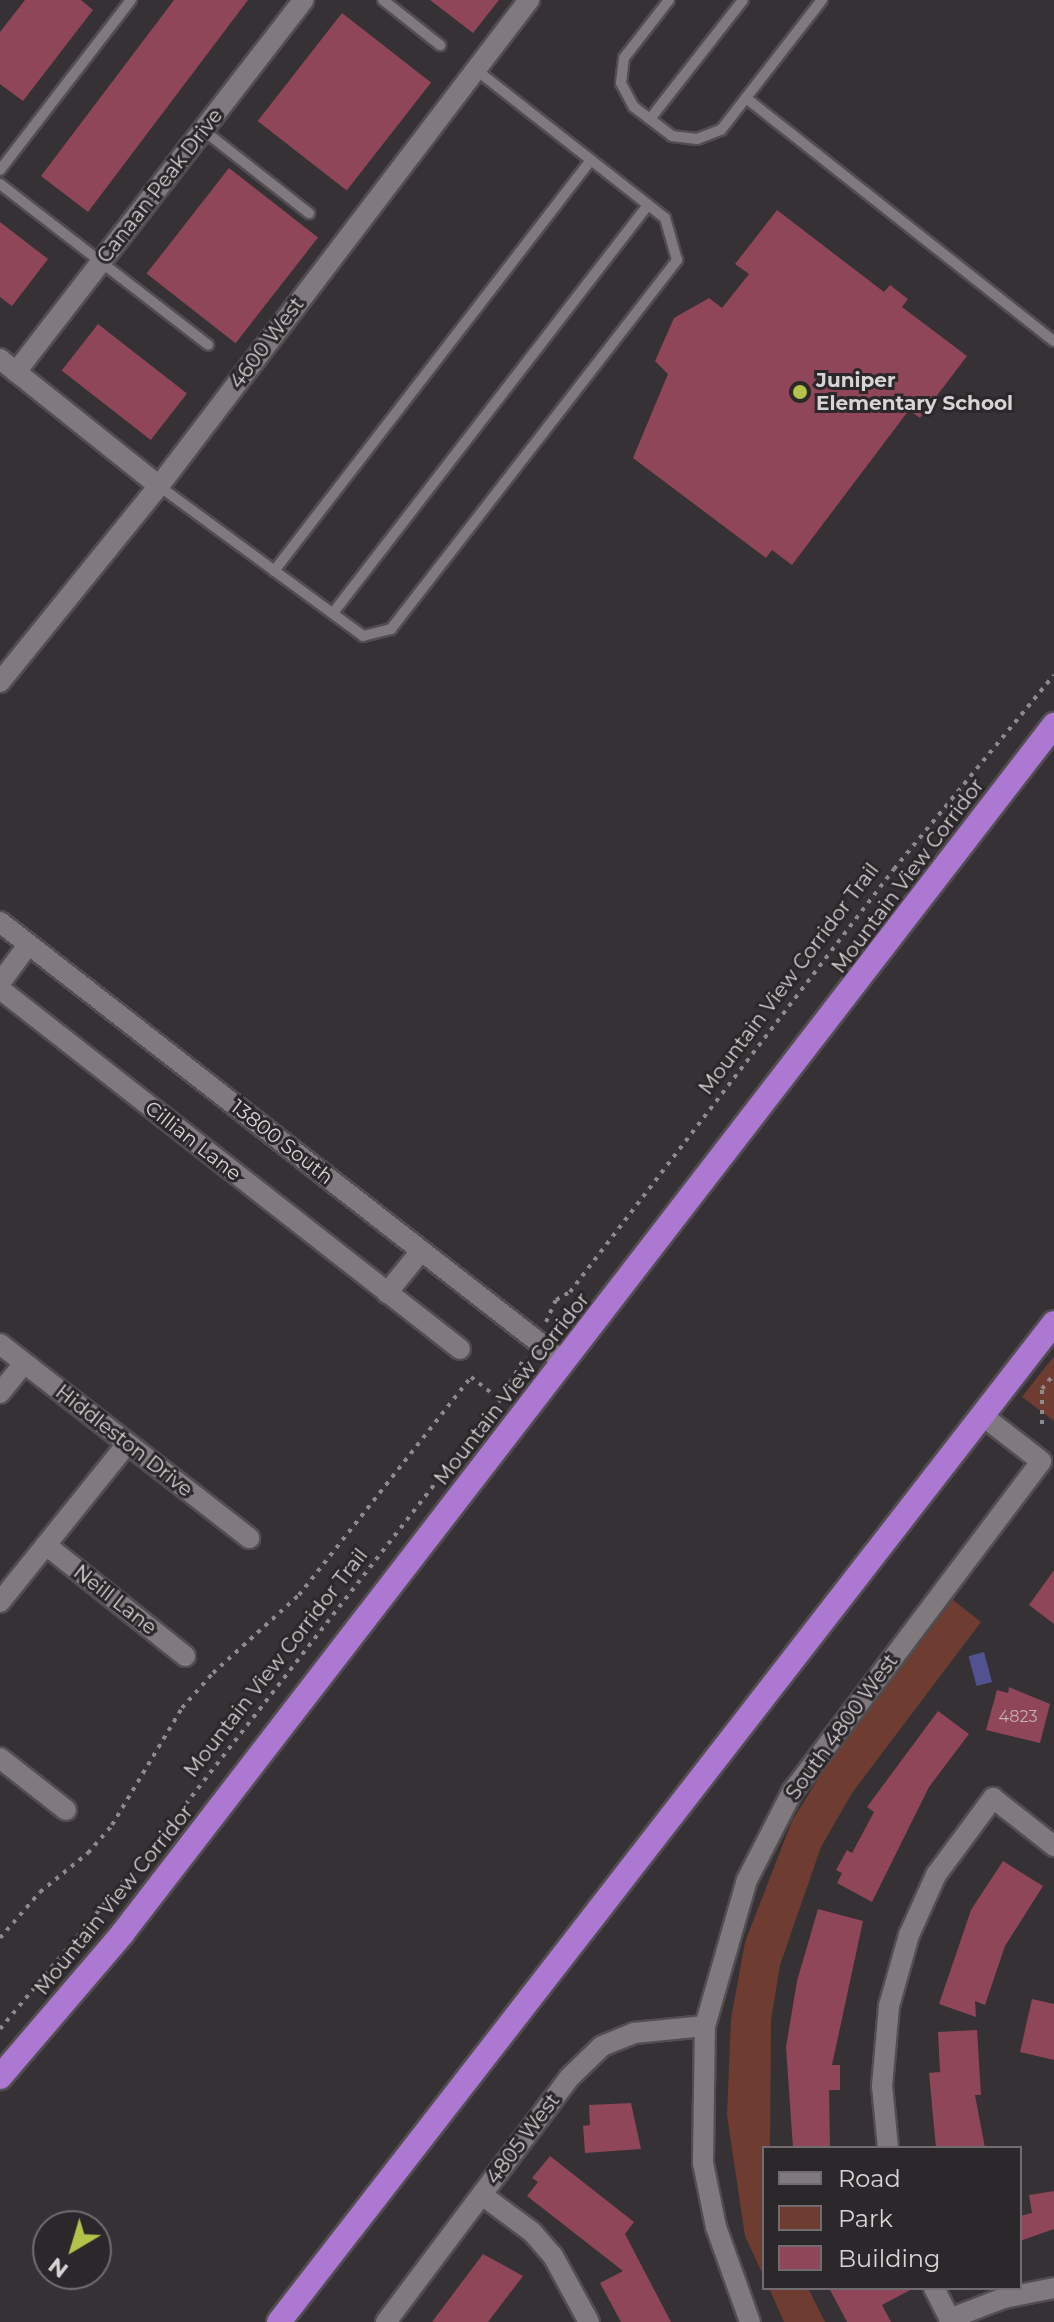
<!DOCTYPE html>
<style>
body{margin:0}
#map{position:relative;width:1054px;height:2322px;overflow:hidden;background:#363134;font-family:Montserrat,sans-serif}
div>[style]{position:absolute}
.green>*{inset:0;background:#6e3c31}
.water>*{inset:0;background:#535290;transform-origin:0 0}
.building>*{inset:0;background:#8e4658;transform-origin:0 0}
.path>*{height:4px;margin-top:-2px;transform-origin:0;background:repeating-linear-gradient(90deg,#8e8a8d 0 4px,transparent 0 10px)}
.roads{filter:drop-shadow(2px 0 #514d50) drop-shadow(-2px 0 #514d50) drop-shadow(0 2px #514d50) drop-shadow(0 -2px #514d50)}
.lane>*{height:10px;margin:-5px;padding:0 5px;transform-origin:5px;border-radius:5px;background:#807a7e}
.street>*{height:20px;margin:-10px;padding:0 10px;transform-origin:10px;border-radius:10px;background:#807a7e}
.secondary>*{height:20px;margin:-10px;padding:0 10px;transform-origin:10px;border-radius:10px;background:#807a7e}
.highway>*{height:24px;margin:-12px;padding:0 12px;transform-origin:12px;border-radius:12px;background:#ad78d1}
.dots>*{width:22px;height:22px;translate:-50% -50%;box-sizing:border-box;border:4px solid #2c272a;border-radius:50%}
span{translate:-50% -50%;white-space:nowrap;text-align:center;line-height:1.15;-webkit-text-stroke:6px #2c272a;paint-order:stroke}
.number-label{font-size:16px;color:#c5b0b6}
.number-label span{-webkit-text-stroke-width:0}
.street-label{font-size:20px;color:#d7d4d6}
.poi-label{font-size:20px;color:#d7d4d6;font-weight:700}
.left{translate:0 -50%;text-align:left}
.legend{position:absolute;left:762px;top:2146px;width:260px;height:144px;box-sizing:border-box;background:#2c272a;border:2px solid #706c6f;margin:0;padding:10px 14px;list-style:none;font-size:24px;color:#d7d4d6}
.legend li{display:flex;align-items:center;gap:16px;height:40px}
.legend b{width:40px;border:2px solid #706c6f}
.north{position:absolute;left:32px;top:2210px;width:80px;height:80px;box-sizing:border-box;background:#2c272a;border:2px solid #706c6f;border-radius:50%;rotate:218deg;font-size:22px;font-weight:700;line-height:32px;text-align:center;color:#d7d4d6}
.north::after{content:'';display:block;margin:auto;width:28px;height:36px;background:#b3c24b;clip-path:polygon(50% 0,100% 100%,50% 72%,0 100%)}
</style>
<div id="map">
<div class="green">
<div style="clip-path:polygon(1054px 1356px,1054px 1421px,1022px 1397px)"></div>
<div style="clip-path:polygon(953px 1600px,981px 1622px,852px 1793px,821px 1847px,780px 1965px,771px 2020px,770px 2148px,764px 2148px,764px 2277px,745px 2236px,727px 2115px,731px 2019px,745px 1942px,792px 1821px,831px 1758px)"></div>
<div style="clip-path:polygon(769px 2288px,808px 2288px,825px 2322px,784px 2322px)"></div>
</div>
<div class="water">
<div style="left:984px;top:1652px;width:31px;height:16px;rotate:75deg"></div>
</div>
<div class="building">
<div style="clip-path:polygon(25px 0,81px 0,93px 10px,23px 101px,0 84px,0 32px)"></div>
<div style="clip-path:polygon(174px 0,248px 0,88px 212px,41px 176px)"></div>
<div style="clip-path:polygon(430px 0,499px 0,473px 33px)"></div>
<div style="left:342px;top:13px;width:113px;height:137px;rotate:38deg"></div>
<div style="left:229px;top:168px;width:113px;height:134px;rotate:38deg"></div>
<div style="clip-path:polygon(777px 210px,884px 292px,890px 285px,908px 299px,902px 307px,967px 356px,920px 418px,909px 410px,792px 565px,772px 550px,766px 558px,633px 458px,668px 374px,655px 361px,674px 318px,709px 298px,722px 308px,749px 274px,735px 264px)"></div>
<div style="clip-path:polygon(0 222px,48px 259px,12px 306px,0 297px)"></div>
<div style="left:98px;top:324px;width:113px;height:59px;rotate:38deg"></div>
<div style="clip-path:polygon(1054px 1570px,1054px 1624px,1029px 1605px)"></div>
<div style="clip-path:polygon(1009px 1687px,1050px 1704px,1040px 1743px,986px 1730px,997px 1690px,1008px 1693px)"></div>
<div style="clip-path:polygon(938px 1711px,969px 1734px,929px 1787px,872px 1902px,837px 1883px,842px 1873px,836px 1870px,847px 1850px,852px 1853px,874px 1812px,867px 1807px)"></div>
<div style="clip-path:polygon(1003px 1861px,1043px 1886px,1005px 1946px,985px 2005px,975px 2001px,976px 2017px,939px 2004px,971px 1910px)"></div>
<div style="clip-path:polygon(818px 1909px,863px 1921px,832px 2065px,840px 2065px,840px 2090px,829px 2090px,830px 2148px,793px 2148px,786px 2047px,797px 1981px)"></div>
<div style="clip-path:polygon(1032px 1999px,1054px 2004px,1054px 2060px,1020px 2052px)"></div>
<div style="clip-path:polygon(977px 2030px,981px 2095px,975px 2095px,985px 2148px,936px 2148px,929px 2073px,940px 2072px,938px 2032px)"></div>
<div style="clip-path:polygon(631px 2103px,641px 2149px,585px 2153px,583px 2126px,590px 2125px,589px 2105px)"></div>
<div style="clip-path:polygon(550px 2156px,634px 2222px,625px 2234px,671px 2322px,621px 2322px,600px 2283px,623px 2271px,527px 2196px,538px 2182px,532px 2178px)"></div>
<div style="clip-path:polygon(1054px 2191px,1054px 2229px,1020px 2241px,1020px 2216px,1032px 2213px,1029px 2195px)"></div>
<div style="clip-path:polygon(483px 2254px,523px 2276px,488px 2322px,432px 2322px)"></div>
<div style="clip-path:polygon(829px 2288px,914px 2288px,882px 2305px,891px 2322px,847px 2322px)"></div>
</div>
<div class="path">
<div style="left:546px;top:1322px;width:24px;rotate:-66deg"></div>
<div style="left:556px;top:1300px;width:16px;rotate:-30deg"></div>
<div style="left:570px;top:1292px;width:533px;rotate:-52.55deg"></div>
<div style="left:894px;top:869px;width:251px;rotate:-50.5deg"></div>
<div style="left:1042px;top:1424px;width:35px;rotate:-90deg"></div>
<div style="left:1042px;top:1389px;width:19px;rotate:-51deg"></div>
<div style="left:0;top:1938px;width:61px;rotate:-49deg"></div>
<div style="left:40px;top:1892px;width:62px;rotate:-39.1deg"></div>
<div style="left:88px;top:1853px;width:37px;rotate:-49deg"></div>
<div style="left:112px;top:1825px;width:136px;rotate:-59.1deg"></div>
<div style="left:182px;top:1708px;width:47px;rotate:-48.5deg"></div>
<div style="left:213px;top:1673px;width:116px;rotate:-42.2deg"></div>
<div style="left:299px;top:1595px;width:278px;rotate:-51.7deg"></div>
<div style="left:471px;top:1377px;width:37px;rotate:38deg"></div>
<div style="left:0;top:2029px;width:251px;rotate:-50.2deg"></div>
<div style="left:161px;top:1836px;width:552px;rotate:-52.13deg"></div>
<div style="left:500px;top:1400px;width:50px;rotate:-59.8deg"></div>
</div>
<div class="roads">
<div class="lane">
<div style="left:383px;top:0;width:73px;rotate:38.3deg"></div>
<div style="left:669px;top:0;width:73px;rotate:127.8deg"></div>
<div style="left:624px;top:58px;width:25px;rotate:97deg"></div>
<div style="left:621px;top:83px;width:27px;rotate:62deg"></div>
<div style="left:634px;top:107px;width:48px;rotate:37.3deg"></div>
<div style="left:672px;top:136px;width:25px;rotate:7deg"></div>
<div style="left:697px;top:139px;width:26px;rotate:-21deg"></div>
<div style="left:721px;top:130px;width:165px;rotate:-52.2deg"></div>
<div style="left:746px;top:98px;width:392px;rotate:38.3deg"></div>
<div style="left:650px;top:119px;width:151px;rotate:-52deg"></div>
<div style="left:203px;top:130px;width:135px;rotate:38.1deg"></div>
<div style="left:0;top:170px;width:215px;rotate:-52.4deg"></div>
<div style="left:0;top:184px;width:263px;rotate:37.7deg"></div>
<div style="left:159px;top:486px;width:253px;rotate:36.3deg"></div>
<div style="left:363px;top:636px;width:29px;rotate:-14deg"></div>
<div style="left:391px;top:629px;width:467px;rotate:-52.2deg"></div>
<div style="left:677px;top:260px;width:44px;rotate:-105.9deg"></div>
<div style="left:665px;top:218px;width:240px;rotate:-141.9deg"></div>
<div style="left:274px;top:571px;width:519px;rotate:-52.36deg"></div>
<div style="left:333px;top:613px;width:515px;rotate:-52.33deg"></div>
</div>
<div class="street">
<div style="left:0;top:359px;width:203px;rotate:38.6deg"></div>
<div style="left:16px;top:372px;width:470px;rotate:-52.3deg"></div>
<div style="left:0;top:682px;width:252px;rotate:-51deg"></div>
<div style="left:159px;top:486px;width:611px;rotate:-52.72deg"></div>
<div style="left:0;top:983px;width:47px;rotate:-53.6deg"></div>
<div style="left:0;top:989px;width:584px;rotate:38.05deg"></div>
<div style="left:387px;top:1293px;width:54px;rotate:-51deg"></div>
<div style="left:0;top:1344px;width:316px;rotate:37.9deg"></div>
<div style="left:0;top:1393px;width:38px;rotate:-51deg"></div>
<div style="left:46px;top:1545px;width:178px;rotate:38.6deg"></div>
<div style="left:0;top:1602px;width:203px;rotate:-51.2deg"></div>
<div style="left:0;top:1758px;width:84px;rotate:38.2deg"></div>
<div style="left:888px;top:2148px;width:62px;rotate:-95.5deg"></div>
<div style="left:882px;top:2086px;width:80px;rotate:-85deg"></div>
<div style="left:889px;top:2006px;width:74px;rotate:-74.3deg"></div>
<div style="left:909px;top:1935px;width:66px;rotate:-65.8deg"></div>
<div style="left:936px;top:1875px;width:96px;rotate:-53.5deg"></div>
<div style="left:993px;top:1798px;width:78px;rotate:38.2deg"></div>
<div style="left:482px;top:2195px;width:62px;rotate:36.5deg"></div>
<div style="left:532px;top:2232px;width:32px;rotate:49deg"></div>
<div style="left:553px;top:2256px;width:75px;rotate:61.4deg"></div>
<div style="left:934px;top:2288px;width:38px;rotate:63deg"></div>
<div style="left:949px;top:2319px;width:59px;rotate:-20.9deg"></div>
<div style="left:1004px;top:2298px;width:51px;rotate:-11.3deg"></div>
<div style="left:386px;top:2322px;width:305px;rotate:-53.1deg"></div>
<div style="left:569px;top:2078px;width:46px;rotate:-44.1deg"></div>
<div style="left:602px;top:2046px;width:35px;rotate:-22deg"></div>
<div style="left:634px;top:2033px;width:71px;rotate:-5.6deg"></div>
</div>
<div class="secondary">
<div style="left:0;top:922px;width:715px;rotate:37.96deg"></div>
<div style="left:750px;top:2322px;width:101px;rotate:-109.7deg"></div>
<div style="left:716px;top:2227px;width:65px;rotate:-101.5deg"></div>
<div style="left:703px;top:2163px;width:137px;rotate:-89.2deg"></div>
<div style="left:705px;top:2026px;width:152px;rotate:-74deg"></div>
<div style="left:747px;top:1880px;width:99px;rotate:-62.9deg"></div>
<div style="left:792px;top:1792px;width:414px;rotate:-53deg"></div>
<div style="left:1041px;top:1461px;width:73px;rotate:-142.2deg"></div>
</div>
<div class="highway">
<div style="left:0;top:2077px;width:188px;rotate:-49.5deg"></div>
<div style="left:122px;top:1934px;width:1527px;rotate:-52.37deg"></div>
<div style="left:279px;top:2322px;width:1264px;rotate:-52.2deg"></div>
</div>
</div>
<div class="dots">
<div style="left:800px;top:392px;background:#b3c24b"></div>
</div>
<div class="number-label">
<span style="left:1018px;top:1717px">4823</span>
</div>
<div class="street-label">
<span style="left:160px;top:186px;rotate:-52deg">Canaan Peak Drive</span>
<span style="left:267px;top:343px;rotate:-53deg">4600 West</span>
<span style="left:908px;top:876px;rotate:-53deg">Mountain View Corridor</span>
<span style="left:789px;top:979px;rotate:-53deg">Mountain View Corridor Trail</span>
<span style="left:193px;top:1141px;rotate:38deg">Cillian Lane</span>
<span style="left:282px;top:1142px;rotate:38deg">13800 South</span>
<span style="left:512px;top:1389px;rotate:-52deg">Mountain View Corridor</span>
<span style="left:124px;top:1441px;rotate:38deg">Hiddleston Drive</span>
<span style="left:115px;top:1600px;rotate:38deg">Neill Lane</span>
<span style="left:276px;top:1663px;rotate:-52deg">Mountain View Corridor Trail</span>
<span style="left:842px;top:1727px;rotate:-54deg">South 4800 West</span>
<span style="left:114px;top:1900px;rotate:-51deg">Mountain View Corridor</span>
<span style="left:523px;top:2139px;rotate:-53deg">4805 West</span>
</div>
<div class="poi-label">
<span class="left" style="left:816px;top:392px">Juniper<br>Elementary School</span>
</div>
<ul class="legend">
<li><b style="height:10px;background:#807a7e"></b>Road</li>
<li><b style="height:22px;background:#6e3c31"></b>Park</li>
<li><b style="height:22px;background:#8e4658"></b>Building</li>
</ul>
<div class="north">N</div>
</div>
